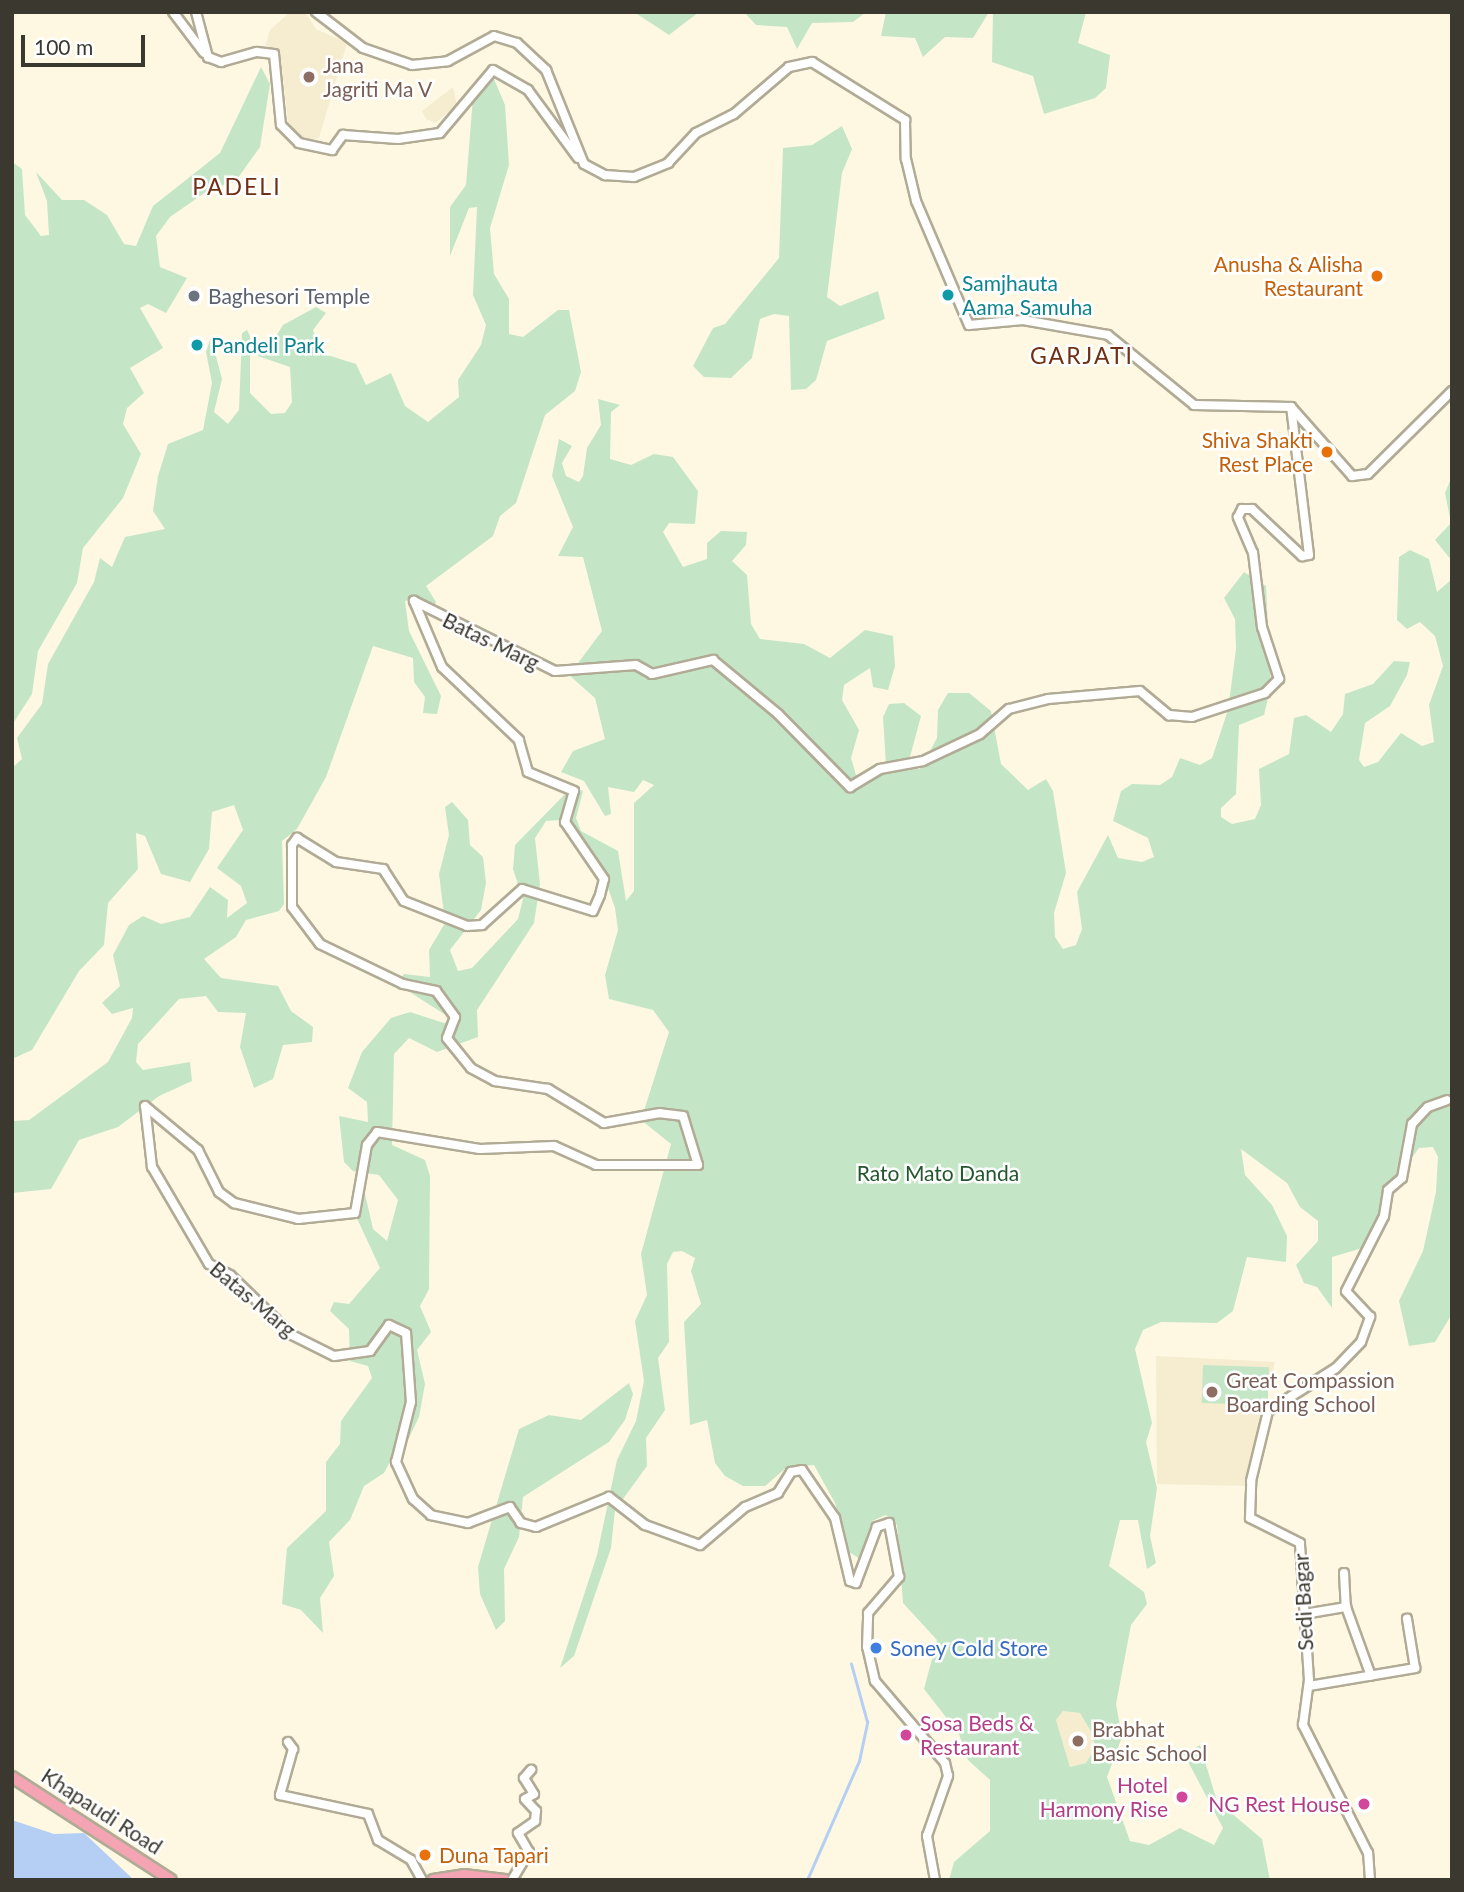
<!DOCTYPE html>
<style>
body{margin:0}
#map{position:relative;width:1464px;height:1892px;overflow:hidden;background:#fef8e2;font-family:Lato,sans-serif}
div>[style]{position:absolute}
.built>*{inset:0;background:#f6edd0}
.green>*{inset:0;background:#c4e6c6;transform-origin:0 0}
.water>*{inset:0;background:#b5cff4}
.stream>*{height:2.5px;margin:-1.25px;padding:0 1.25px;transform-origin:1.25px;border-radius:1.25px;background:#b5cff4}
.roads{filter:drop-shadow(2px 0 #b1ab96) drop-shadow(-2px 0 #b1ab96) drop-shadow(0 2px #b1ab96) drop-shadow(0 -2px #b1ab96)}
.minor>*{height:8px;margin:-4px;padding:0 4px;transform-origin:4px;border-radius:4px;background:#fff}
.major>*{height:10px;margin:-5px;padding:0 5px;transform-origin:5px;border-radius:5px;background:#f4a4b2}
.dots>*{width:19px;height:19px;translate:-50% -50%;box-sizing:border-box;border:4px solid #fff;border-radius:50%}
span{translate:-50% -50%;white-space:nowrap;text-align:center;line-height:1.15;-webkit-text-stroke:5px #fff;paint-order:stroke}
.education-label{font-size:21px;color:#785e54}
.left{translate:0 -50%;text-align:left}
.food-label{font-size:21px;color:#c56008}
.right{translate:-100% -50%;text-align:right}
.culture-label{font-size:21px;color:#0d838f}
.worship-label{font-size:21px;color:#5b616d}
.street-label{font-size:21px;color:#3b3830}
.park-label{font-size:21px;color:#23562c}
.shop-label{font-size:21px;color:#366cbe}
.hotel-label{font-size:21px;color:#b23c85}
.neighbourhood-label{font-size:23px;color:#713016;letter-spacing:2px}
.frame{position:absolute;inset:0;border:14px solid #3b3830;pointer-events:none}
.scale{position:absolute;left:21px;top:35px;width:124px;height:32px;box-sizing:border-box;border:4px solid #3b3830;border-top:0;padding-left:9px;font-size:21px;line-height:24px;white-space:nowrap;color:#3b3830;-webkit-text-stroke:5px #fff;paint-order:stroke}
</style>
<div id="map">
<div class="built">
<div style="clip-path:polygon(290px 12px,305px 12px,316px 29px,347px 43px,319px 138px,303px 141px,288px 122px,281px 57px,265px 47px,270px 30px)"></div>
<div style="clip-path:polygon(453px 87px,457px 105px,435px 123px,426px 119px,422px 111px)"></div>
<div style="clip-path:polygon(1156px 1356px,1275px 1362px,1246px 1486px,1157px 1484px)"></div>
<div style="clip-path:polygon(1063px 1711px,1081px 1713px,1092px 1733px,1095px 1748px,1086px 1763px,1070px 1767px,1056px 1720px)"></div>
</div>
<div class="green">
<div style="clip-path:polygon(634px 12px,699px 12px,669px 35px)"></div>
<div style="clip-path:polygon(744px 12px,866px 12px,853px 22px,812px 23px,797px 49px,787px 27px,756px 25px)"></div>
<div style="clip-path:polygon(886px 12px,989px 12px,973px 38px,945px 37px,923px 57px,915px 38px,881px 36px)"></div>
<div style="clip-path:polygon(993px 12px,1086px 12px,1078px 43px,1110px 55px,1106px 88px,1095px 98px,1044px 114px,1033px 76px,992px 62px)"></div>
<div style="clip-path:polygon(261px 67px,270px 84px,260px 147px,235px 182px,210px 189px,170px 217px,156px 236px,160px 267px,187px 278px,166px 313px,148px 304px,140px 308px,163px 348px,130px 368px,144px 393px,127px 408px,123px 424px,141px 454px,123px 498px,83px 548px,77px 583px,38px 651px,32px 694px,12px 725px,12px 162px,22px 169px,25px 215px,41px 236px,49px 235px,47px 201px,36px 172px,62px 200px,84px 200px,107px 215px,124px 244px,136px 246px,153px 206px,220px 153px)"></div>
<div style="clip-path:polygon(484px 72px,491px 72px,505px 105px,509px 165px,490px 228px,494px 274px,509px 299px,509px 334px,523px 337px,558px 310px,569px 310px,581px 372px,575px 391px,545px 415px,516px 503px,500px 516px,493px 536px,426px 586px,436px 602px,432px 612px,422px 613px,414px 599px,405px 601px,409px 631px,441px 696px,437px 714px,423px 713px,425px 697px,414px 682px,413px 658px,373px 646px,326px 777px,297px 829px,282px 841px,284px 904px,279px 911px,246px 920px,236px 937px,204px 959px,221px 978px,278px 986px,291px 1011px,313px 1027px,312px 1042px,283px 1045px,273px 1079px,254px 1088px,240px 1047px,246px 1013px,218px 1012px,206px 996px,179px 999px,138px 1044px,136px 1062px,143px 1070px,190px 1062px,192px 1081px,159px 1096px,118px 1127px,79px 1140px,51px 1189px,12px 1193px,12px 1121px,29px 1120px,108px 1062px,132px 1018px,133px 1008px,112px 1014px,102px 1003px,120px 986px,113px 955px,129px 925px,143px 916px,161px 924px,190px 917px,210px 887px,228px 900px,227px 918px,247px 903px,241px 886px,217px 868px,243px 830px,234px 805px,212px 812px,209px 849px,190px 882px,161px 874px,145px 836px,136px 833px,138px 869px,108px 903px,104px 945px,79px 971px,32px 1050px,12px 1059px,12px 768px,22px 759px,17px 738px,42px 704px,48px 664px,94px 582px,100px 558px,112px 567px,125px 537px,165px 529px,153px 511px,158px 476px,168px 444px,203px 430px,212px 383px,206px 352px,211px 337px,222px 379px,214px 412px,228px 424px,239px 410px,242px 333px,247px 330px,250px 336px,250px 393px,271px 414px,285px 413px,292px 402px,290px 367px,258px 356px,253px 344px,273px 341px,283px 325px,316px 307px,326px 313px,313px 330px,321px 353px,356px 364px,366px 385px,391px 373px,405px 406px,428px 422px,459px 397px,458px 380px,481px 345px,486px 325px,473px 295px,477px 207px,469px 208px,450px 256px,450px 207px,466px 185px,473px 97px)"></div>
<div style="clip-path:polygon(842px 126px,852px 149px,842px 173px,827px 297px,840px 306px,878px 291px,885px 319px,827px 341px,816px 380px,806px 389px,791px 390px,789px 316px,774px 314px,760px 319px,752px 358px,731px 378px,704px 377px,693px 366px,713px 328px,725px 324px,779px 258px,783px 148px,812px 145px)"></div>
<div style="clip-path:polygon(evenodd,598px 399px,620px 405px,611px 412px,610px 459px,631px 465px,654px 454px,673px 457px,698px 491px,695px 524px,669px 523px,663px 532px,683px 567px,707px 559px,707px 543px,721px 531px,747px 532px,746px 545px,732px 561px,747px 575px,751px 624px,760px 639px,804px 644px,830px 658px,865px 630px,893px 636px,895px 666px,888px 690px,873px 687px,870px 668px,844px 685px,842px 700px,859px 730px,851px 758px,856px 775px,864px 778px,886px 766px,883px 717px,889px 704px,904px 703px,921px 716px,910px 757px,913px 769px,920px 769px,937px 738px,938px 710px,948px 693px,969px 693px,991px 711px,1001px 764px,1028px 790px,1046px 779px,1053px 791px,1066px 873px,1054px 913px,1055px 937px,1063px 949px,1076px 945px,1082px 929px,1077px 892px,1108px 835px,1118px 858px,1142px 862px,1154px 857px,1148px 838px,1113px 821px,1121px 791px,1132px 784px,1160px 785px,1172px 777px,1180px 758px,1200px 765px,1212px 758px,1228px 710px,1236px 649px,1235px 619px,1224px 598px,1244px 572px,1266px 586px,1271px 686px,1264px 715px,1239px 725px,1236px 794px,1221px 808px,1221px 817px,1232px 824px,1255px 819px,1261px 805px,1259px 769px,1289px 754px,1294px 718px,1306px 715px,1331px 732px,1343px 714px,1345px 694px,1373px 684px,1394px 661px,1410px 662px,1407px 675px,1390px 706px,1365px 723px,1359px 760px,1364px 767px,1378px 762px,1401px 733px,1422px 746px,1434px 742px,1429px 705px,1443px 666px,1435px 636px,1420px 622px,1407px 629px,1397px 620px,1399px 557px,1410px 550px,1429px 559px,1437px 592px,1452px 579px,1452px 1314px,1435px 1342px,1409px 1346px,1399px 1301px,1423px 1251px,1436px 1192px,1438px 1157px,1433px 1147px,1419px 1148px,1390px 1188px,1380px 1233px,1359px 1249px,1332px 1257px,1332px 1308px,1317px 1287px,1304px 1283px,1296px 1265px,1318px 1241px,1318px 1221px,1300px 1207px,1287px 1183px,1241px 1149px,1245px 1175px,1272px 1205px,1287px 1236px,1286px 1262px,1247px 1257px,1233px 1311px,1217px 1323px,1161px 1322px,1143px 1330px,1135px 1349px,1152px 1423px,1146px 1442px,1157px 1488px,1150px 1536px,1156px 1563px,1147px 1569px,1138px 1520px,1120px 1520px,1109px 1566px,1144px 1592px,1147px 1604px,1131px 1625px,1116px 1704px,1122px 1737px,1107px 1777px,1130px 1841px,1149px 1845px,1180px 1828px,1214px 1845px,1223px 1828px,1184px 1754px,1200px 1745px,1217px 1801px,1262px 1839px,1270px 1880px,949px 1880px,954px 1862px,990px 1831px,990px 1780px,968px 1760px,959px 1734px,924px 1689px,937px 1640px,903px 1603px,897px 1525px,886px 1515px,872px 1521px,860px 1559px,849px 1552px,835px 1503px,814px 1465px,786px 1468px,765px 1486px,743px 1486px,725px 1476px,715px 1463px,707px 1420px,690px 1425px,684px 1322px,701px 1304px,691px 1271px,695px 1258px,682px 1251px,673px 1252px,667px 1264px,669px 1342px,658px 1358px,665px 1410px,646px 1438px,647px 1466px,615px 1510px,611px 1548px,574px 1656px,560px 1668px,597px 1555px,617px 1460px,636px 1421px,644px 1381px,635px 1321px,647px 1295px,641px 1254px,671px 1144px,641px 1120px,669px 1032px,653px 1010px,609px 999px,605px 975px,618px 930px,615px 908px,598px 859px,560px 820px,546px 821px,535px 838px,540px 884px,534px 923px,477px 1010px,478px 1037px,437px 1052px,409px 1038px,394px 1054px,392px 1145px,425px 1160px,430px 1176px,429px 1289px,420px 1306px,431px 1332px,417px 1350px,425px 1384px,419px 1417px,394px 1469px,392px 1458px,384px 1473px,364px 1486px,350px 1520px,329px 1542px,334px 1576px,320px 1598px,323px 1633px,301px 1610px,282px 1604px,287px 1548px,326px 1511px,326px 1462px,340px 1444px,341px 1421px,372px 1378px,368px 1366px,350px 1361px,349px 1329px,330px 1311px,334px 1302px,349px 1304px,380px 1268px,354px 1212px,363px 1185px,373px 1229px,387px 1241px,398px 1200px,379px 1175px,353px 1171px,344px 1162px,339px 1116px,368px 1122px,367px 1102px,348px 1088px,362px 1052px,391px 1018px,410px 1012px,444px 1023px,452px 1019px,397px 984px,404px 974px,430px 977px,429px 950px,445px 923px,439px 874px,449px 835px,445px 807px,452px 802px,468px 820px,470px 845px,483px 857px,486px 883px,481px 910px,450px 950px,458px 971px,472px 968px,518px 919px,523px 899px,513px 869px,515px 845px,572px 787px,583px 791px,576px 818px,581px 831px,618px 851px,626px 901px,634px 891px,634px 803px,654px 785px,643px 780px,634px 792px,608px 787px,611px 814px,605px 816px,584px 781px,561px 772px,573px 751px,605px 739px,595px 698px,569px 675px,602px 631px,583px 557px,558px 556px,573px 527px,552px 476px,559px 439px,572px 446px,562px 463px,566px 476px,579px 482px,583px 476px,587px 448px,601px 425px,598px 399px,1063px 1711px,1080px 1713px,1092px 1733px,1095px 1748px,1086px 1763px,1070px 1767px,1056px 1720px,1063px 1711px)"></div>
<div style="clip-path:polygon(1452px 476px,1452px 561px,1435px 540px,1451px 523px,1445px 493px)"></div>
<div style="left:1203px;top:1365px;width:66px;height:38px;rotate:2deg"></div>
<div style="clip-path:polygon(629px 1383px,633px 1394px,625px 1420px,609px 1442px,523px 1497px,519px 1537px,504px 1569px,505px 1621px,496px 1630px,480px 1594px,478px 1567px,519px 1429px,549px 1415px,581px 1420px)"></div>
</div>
<div class="water">
<div style="clip-path:polygon(12px 1820px,54px 1834px,84px 1833px,134px 1880px,12px 1880px)"></div>
</div>
<div class="stream">
<div style="left:807px;top:1880px;width:130px;rotate:-66.4deg"></div>
<div style="left:859px;top:1761px;width:40px;rotate:-78deg"></div>
<div style="left:867px;top:1722px;width:60px;rotate:-105.4deg"></div>
</div>
<div class="roads">
<div class="minor">
<div style="left:173px;top:12px;width:51px;rotate:52.9deg"></div>
<div style="left:196px;top:12px;width:47px;rotate:75.1deg"></div>
<div style="left:208px;top:57px;width:14px;rotate:21deg"></div>
<div style="left:221px;top:62px;width:37px;rotate:-16deg"></div>
<div style="left:257px;top:52px;width:17px;rotate:7deg"></div>
<div style="left:274px;top:54px;width:71px;rotate:84.4deg"></div>
<div style="left:281px;top:125px;width:25px;rotate:45deg"></div>
<div style="left:299px;top:143px;width:34px;rotate:12deg"></div>
<div style="left:332px;top:150px;width:19px;rotate:-54deg"></div>
<div style="left:343px;top:135px;width:55px;rotate:4.2deg"></div>
<div style="left:398px;top:139px;width:42px;rotate:-8.1deg"></div>
<div style="left:440px;top:133px;width:82px;rotate:-49.9deg"></div>
<div style="left:493px;top:70px;width:40px;rotate:29.7deg"></div>
<div style="left:528px;top:90px;width:84px;rotate:53.7deg"></div>
<div style="left:316px;top:12px;width:59px;rotate:37.5deg"></div>
<div style="left:363px;top:48px;width:52px;rotate:19.1deg"></div>
<div style="left:412px;top:65px;width:36px;rotate:-6deg"></div>
<div style="left:448px;top:61px;width:52px;rotate:-28.5deg"></div>
<div style="left:494px;top:36px;width:24px;rotate:17deg"></div>
<div style="left:517px;top:43px;width:40px;rotate:43deg"></div>
<div style="left:546px;top:70px;width:101px;rotate:68deg"></div>
<div style="left:584px;top:164px;width:24px;rotate:28deg"></div>
<div style="left:605px;top:175px;width:29px;rotate:4deg"></div>
<div style="left:634px;top:177px;width:37px;rotate:-22deg"></div>
<div style="left:668px;top:163px;width:41px;rotate:-47deg"></div>
<div style="left:696px;top:133px;width:42px;rotate:-26.6deg"></div>
<div style="left:734px;top:114px;width:72px;rotate:-40.5deg"></div>
<div style="left:789px;top:67px;width:24px;rotate:-12deg"></div>
<div style="left:812px;top:62px;width:110px;rotate:31.9deg"></div>
<div style="left:905px;top:120px;width:39px;rotate:89deg"></div>
<div style="left:906px;top:159px;width:43px;rotate:76.6deg"></div>
<div style="left:916px;top:201px;width:135px;rotate:66.9deg"></div>
<div style="left:969px;top:325px;width:54px;rotate:-5.3deg"></div>
<div style="left:1023px;top:320px;width:86px;rotate:10deg"></div>
<div style="left:1108px;top:335px;width:111px;rotate:39.1deg"></div>
<div style="left:1194px;top:405px;width:97px;rotate:1.2deg"></div>
<div style="left:1291px;top:407px;width:92px;rotate:48.5deg"></div>
<div style="left:1352px;top:476px;width:16px;rotate:-7deg"></div>
<div style="left:1368px;top:474px;width:118px;rotate:-44.7deg"></div>
<div style="left:1344px;top:1573px;width:34px;rotate:87deg"></div>
<div style="left:1346px;top:1607px;width:73px;rotate:70.1deg"></div>
<div style="left:1304px;top:1614px;width:43px;rotate:-9.5deg"></div>
<div style="left:1309px;top:1686px;width:108px;rotate:-9.6deg"></div>
<div style="left:1415px;top:1668px;width:50px;rotate:-99.3deg"></div>
<div style="left:288px;top:1742px;width:9px;rotate:54deg"></div>
<div style="left:293px;top:1749px;width:48px;rotate:105.8deg"></div>
<div style="left:280px;top:1795px;width:90px;rotate:12.2deg"></div>
<div style="left:368px;top:1814px;width:28px;rotate:69deg"></div>
<div style="left:378px;top:1840px;width:39px;rotate:31deg"></div>
<div style="left:411px;top:1860px;width:23px;rotate:61deg"></div>
<div style="left:512px;top:1880px;width:33px;rotate:-59deg"></div>
<div style="left:529px;top:1852px;width:22px;rotate:-120deg"></div>
<div style="left:518px;top:1833px;width:21px;rotate:-35deg"></div>
<div style="left:535px;top:1821px;width:10px;rotate:-84deg"></div>
<div style="left:536px;top:1811px;width:16px;rotate:-133deg"></div>
<div style="left:525px;top:1799px;width:10px;rotate:-29deg"></div>
<div style="left:534px;top:1794px;width:19px;rotate:-122deg"></div>
<div style="left:524px;top:1778px;width:11px;rotate:-49deg"></div>
<div style="left:935px;top:1880px;width:45px;rotate:-100.3deg"></div>
<div style="left:927px;top:1836px;width:64px;rotate:-70.7deg"></div>
<div style="left:948px;top:1776px;width:13px;rotate:-103deg"></div>
<div style="left:945px;top:1763px;width:108px;rotate:-130.5deg"></div>
<div style="left:875px;top:1681px;width:35px;rotate:-103deg"></div>
<div style="left:867px;top:1647px;width:34px;rotate:-88deg"></div>
<div style="left:868px;top:1613px;width:48px;rotate:-49.3deg"></div>
<div style="left:899px;top:1577px;width:55px;rotate:-100.5deg"></div>
<div style="left:889px;top:1523px;width:13px;rotate:162deg"></div>
<div style="left:877px;top:1527px;width:60px;rotate:110.6deg"></div>
<div style="left:856px;top:1583px;width:6px;rotate:-162deg"></div>
<div style="left:850px;top:1581px;width:65px;rotate:-103.4deg"></div>
<div style="left:835px;top:1518px;width:58px;rotate:-124.5deg"></div>
<div style="left:802px;top:1470px;width:11px;rotate:170deg"></div>
<div style="left:791px;top:1472px;width:25px;rotate:122deg"></div>
<div style="left:778px;top:1493px;width:36px;rotate:157deg"></div>
<div style="left:745px;top:1507px;width:59px;rotate:139.8deg"></div>
<div style="left:700px;top:1545px;width:59px;rotate:-160deg"></div>
<div style="left:645px;top:1525px;width:46px;rotate:-142.1deg"></div>
<div style="left:609px;top:1497px;width:79px;rotate:157.7deg"></div>
<div style="left:536px;top:1527px;width:16px;rotate:-165deg"></div>
<div style="left:521px;top:1523px;width:19px;rotate:-125deg"></div>
<div style="left:510px;top:1507px;width:45px;rotate:159.1deg"></div>
<div style="left:468px;top:1523px;width:38px;rotate:-168deg"></div>
<div style="left:431px;top:1515px;width:24px;rotate:-138deg"></div>
<div style="left:413px;top:1499px;width:41px;rotate:-114.7deg"></div>
<div style="left:396px;top:1462px;width:62px;rotate:-76deg"></div>
<div style="left:411px;top:1402px;width:69px;rotate:-94.1deg"></div>
<div style="left:406px;top:1333px;width:19px;rotate:-155deg"></div>
<div style="left:389px;top:1325px;width:32px;rotate:126deg"></div>
<div style="left:370px;top:1351px;width:36px;rotate:172deg"></div>
<div style="left:334px;top:1356px;width:47px;rotate:-153.4deg"></div>
<div style="left:292px;top:1335px;width:86px;rotate:-135.9deg"></div>
<div style="left:230px;top:1275px;width:24px;rotate:-152deg"></div>
<div style="left:209px;top:1264px;width:113px;rotate:-120.4deg"></div>
<div style="left:152px;top:1167px;width:61px;rotate:-96.5deg"></div>
<div style="left:145px;top:1106px;width:69px;rotate:39.7deg"></div>
<div style="left:198px;top:1150px;width:47px;rotate:63.4deg"></div>
<div style="left:219px;top:1192px;width:19px;rotate:36deg"></div>
<div style="left:234px;top:1203px;width:66px;rotate:14deg"></div>
<div style="left:298px;top:1219px;width:57px;rotate:-6deg"></div>
<div style="left:355px;top:1213px;width:69px;rotate:-80deg"></div>
<div style="left:367px;top:1145px;width:16px;rotate:-52deg"></div>
<div style="left:377px;top:1132px;width:104px;rotate:9.4deg"></div>
<div style="left:480px;top:1149px;width:74px;rotate:-2.3deg"></div>
<div style="left:554px;top:1146px;width:46px;rotate:24.3deg"></div>
<div style="left:596px;top:1165px;width:102px"></div>
<div style="left:698px;top:1165px;width:51px;rotate:-107deg"></div>
<div style="left:683px;top:1116px;width:23px;rotate:-173deg"></div>
<div style="left:660px;top:1113px;width:57px;rotate:169.9deg"></div>
<div style="left:604px;top:1123px;width:66px;rotate:-148.7deg"></div>
<div style="left:548px;top:1089px;width:54px;rotate:-171.4deg"></div>
<div style="left:495px;top:1081px;width:27px;rotate:-152deg"></div>
<div style="left:471px;top:1068px;width:38px;rotate:-129deg"></div>
<div style="left:447px;top:1038px;width:22px;rotate:-69deg"></div>
<div style="left:455px;top:1017px;width:32px;rotate:-126deg"></div>
<div style="left:436px;top:991px;width:34px;rotate:-168deg"></div>
<div style="left:403px;top:984px;width:92px;rotate:-154.3deg"></div>
<div style="left:320px;top:944px;width:46px;rotate:-127.1deg"></div>
<div style="left:292px;top:907px;width:62px;rotate:-90deg"></div>
<div style="left:292px;top:845px;width:9px;rotate:-54deg"></div>
<div style="left:297px;top:838px;width:46px;rotate:31.6deg"></div>
<div style="left:336px;top:862px;width:48px;rotate:8.5deg"></div>
<div style="left:383px;top:869px;width:38px;rotate:57deg"></div>
<div style="left:404px;top:901px;width:68px;rotate:21.6deg"></div>
<div style="left:467px;top:926px;width:15px;rotate:-4deg"></div>
<div style="left:482px;top:925px;width:54px;rotate:-42deg"></div>
<div style="left:522px;top:889px;width:74px;rotate:17.2deg"></div>
<div style="left:593px;top:911px;width:17px;rotate:-66deg"></div>
<div style="left:600px;top:895px;width:16px;rotate:-76deg"></div>
<div style="left:604px;top:879px;width:69px;rotate:-124.4deg"></div>
<div style="left:565px;top:822px;width:32px;rotate:-74deg"></div>
<div style="left:574px;top:791px;width:50px;rotate:-157.6deg"></div>
<div style="left:528px;top:772px;width:33px;rotate:-106deg"></div>
<div style="left:519px;top:740px;width:106px;rotate:-136.5deg"></div>
<div style="left:442px;top:667px;width:72px;rotate:-113deg"></div>
<div style="left:414px;top:601px;width:157px;rotate:26.4deg"></div>
<div style="left:555px;top:671px;width:81px;rotate:-4.2deg"></div>
<div style="left:636px;top:665px;width:18px;rotate:29deg"></div>
<div style="left:652px;top:674px;width:63px;rotate:-12.9deg"></div>
<div style="left:713px;top:660px;width:85px;rotate:39.7deg"></div>
<div style="left:778px;top:714px;width:103px;rotate:45.4deg"></div>
<div style="left:850px;top:787px;width:35px;rotate:-31deg"></div>
<div style="left:880px;top:769px;width:44px;rotate:-10.5deg"></div>
<div style="left:923px;top:761px;width:63px;rotate:-25.3deg"></div>
<div style="left:980px;top:734px;width:38px;rotate:-41deg"></div>
<div style="left:1009px;top:709px;width:40px;rotate:-14.4deg"></div>
<div style="left:1048px;top:699px;width:92px;rotate:-5deg"></div>
<div style="left:1140px;top:691px;width:38px;rotate:40deg"></div>
<div style="left:1169px;top:715px;width:23px;rotate:5deg"></div>
<div style="left:1192px;top:717px;width:77px;rotate:-18.2deg"></div>
<div style="left:1265px;top:693px;width:20px;rotate:-45deg"></div>
<div style="left:1279px;top:679px;width:55px;rotate:-108.1deg"></div>
<div style="left:1262px;top:627px;width:75px;rotate:-96.9deg"></div>
<div style="left:1253px;top:553px;width:39px;rotate:-113deg"></div>
<div style="left:1238px;top:517px;width:9px;rotate:-63deg"></div>
<div style="left:1242px;top:509px;width:10px"></div>
<div style="left:1252px;top:509px;width:69px;rotate:43.2deg"></div>
<div style="left:1302px;top:556px;width:7px;rotate:-8deg"></div>
<div style="left:1309px;top:555px;width:149px;rotate:-96.9deg"></div>
<div style="left:1370px;top:1880px;width:27px;rotate:-94deg"></div>
<div style="left:1368px;top:1853px;width:144px;rotate:-116.9deg"></div>
<div style="left:1303px;top:1725px;width:45px;rotate:-82.4deg"></div>
<div style="left:1309px;top:1680px;width:137px;rotate:-93.8deg"></div>
<div style="left:1300px;top:1543px;width:56px;rotate:-153.4deg"></div>
<div style="left:1250px;top:1518px;width:37px;rotate:-88deg"></div>
<div style="left:1251px;top:1481px;width:72px;rotate:-76.3deg"></div>
<div style="left:1268px;top:1411px;width:80px;rotate:-32.3deg"></div>
<div style="left:1336px;top:1368px;width:36px;rotate:-46deg"></div>
<div style="left:1361px;top:1342px;width:27px;rotate:-70deg"></div>
<div style="left:1370px;top:1317px;width:35px;rotate:-133deg"></div>
<div style="left:1346px;top:1291px;width:84px;rotate:-63.1deg"></div>
<div style="left:1384px;top:1216px;width:26px;rotate:-81deg"></div>
<div style="left:1388px;top:1190px;width:18px;rotate:-41deg"></div>
<div style="left:1402px;top:1178px;width:55px;rotate:-79.5deg"></div>
<div style="left:1412px;top:1124px;width:23px;rotate:-47deg"></div>
<div style="left:1428px;top:1107px;width:20px;rotate:-20deg"></div>
</div>
<div class="major">
<div style="left:12px;top:1777px;width:189px;rotate:32.9deg"></div>
<div style="left:433px;top:1880px;width:31px;rotate:-9deg"></div>
<div style="left:464px;top:1875px;width:41px;rotate:7deg"></div>
</div>
</div>
<div class="dots">
<div style="left:309px;top:77px;background:#8d6e63"></div>
<div style="left:1377px;top:276px;background:#e8710a"></div>
<div style="left:948px;top:295px;background:#0f9aa8"></div>
<div style="left:194px;top:296px;background:#6b7280"></div>
<div style="left:197px;top:345px;background:#0f9aa8"></div>
<div style="left:1327px;top:452px;background:#e8710a"></div>
<div style="left:1212px;top:1392px;background:#8d6e63"></div>
<div style="left:876px;top:1648px;background:#3f7fe0"></div>
<div style="left:906px;top:1735px;background:#d1479c"></div>
<div style="left:1078px;top:1741px;background:#8d6e63"></div>
<div style="left:1182px;top:1797px;background:#d1479c"></div>
<div style="left:1364px;top:1804px;background:#d1479c"></div>
<div style="left:425px;top:1855px;background:#e8710a"></div>
</div>
<div class="education-label">
<span class="left" style="left:323px;top:77px">Jana<br>Jagriti Ma V</span>
<span class="left" style="left:1226px;top:1392px">Great Compassion<br>Boarding School</span>
<span class="left" style="left:1092px;top:1741px">Brabhat<br>Basic School</span>
</div>
<div class="food-label">
<span class="right" style="left:1363px;top:276px">Anusha &amp; Alisha<br>Restaurant</span>
<span class="right" style="left:1313px;top:452px">Shiva Shakti<br>Rest Place</span>
<span class="left" style="left:439px;top:1855px">Duna Tapari</span>
</div>
<div class="culture-label">
<span class="left" style="left:962px;top:295px">Samjhauta<br>Aama Samuha</span>
<span class="left" style="left:211px;top:345px">Pandeli Park</span>
</div>
<div class="worship-label">
<span class="left" style="left:208px;top:296px">Baghesori Temple</span>
</div>
<div class="street-label">
<span style="left:491px;top:641px;rotate:26deg">Batas Marg</span>
<span style="left:253px;top:1299px;rotate:40deg">Batas Marg</span>
<span style="left:1303px;top:1602px;rotate:-93deg">Sedi Bagar</span>
<span style="left:102px;top:1811px;rotate:33deg">Khapaudi Road</span>
</div>
<div class="park-label">
<span style="left:938px;top:1173px">Rato Mato Danda</span>
</div>
<div class="shop-label">
<span class="left" style="left:890px;top:1648px">Soney Cold Store</span>
</div>
<div class="hotel-label">
<span class="left" style="left:920px;top:1735px">Sosa Beds &amp;<br>Restaurant</span>
<span class="right" style="left:1168px;top:1797px">Hotel<br>Harmony Rise</span>
<span class="right" style="left:1350px;top:1804px">NG Rest House</span>
</div>
<div class="neighbourhood-label">
<span style="left:237px;top:186px">PADELI</span>
<span style="left:1082px;top:355px">GARJATI</span>
</div>
<div class="frame"></div>
<div class="scale">100 m</div>
</div>
